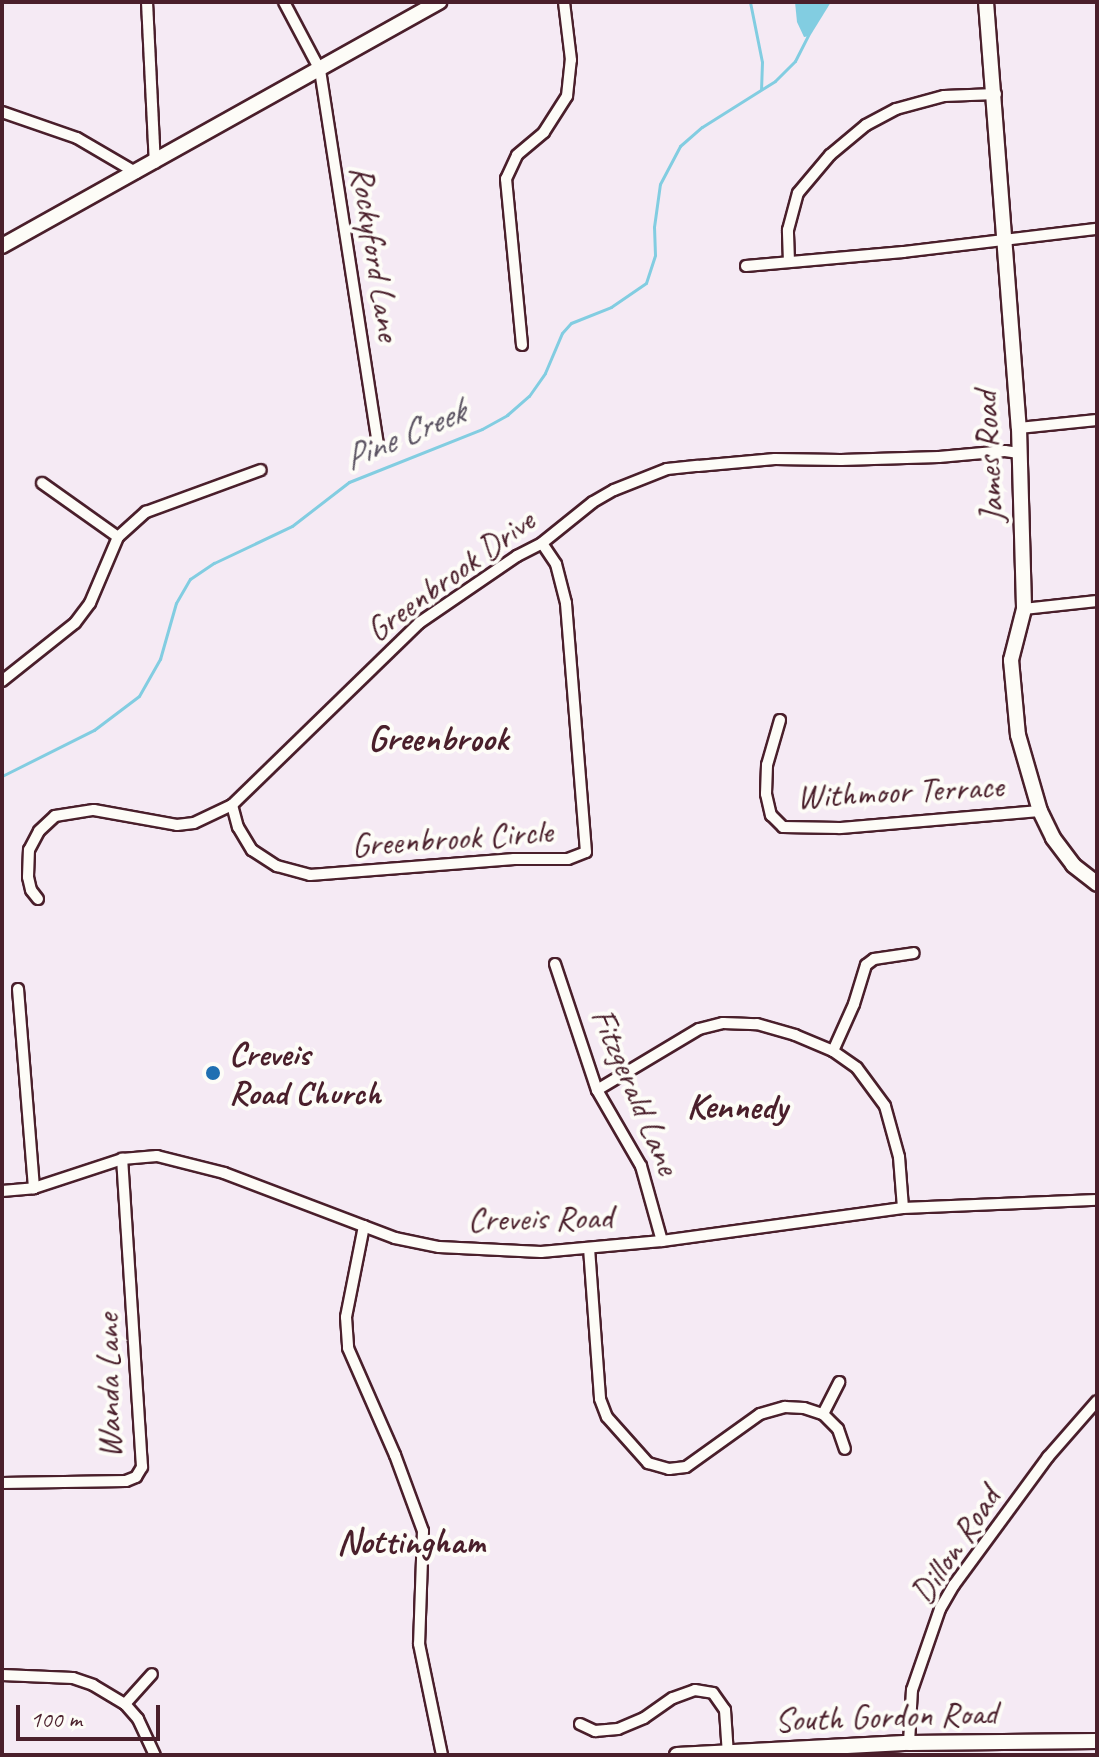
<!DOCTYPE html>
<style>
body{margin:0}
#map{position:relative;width:1099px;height:1757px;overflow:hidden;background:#f5eaf4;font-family:Caveat,sans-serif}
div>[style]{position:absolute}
.water>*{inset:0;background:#82cde1}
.stream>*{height:3px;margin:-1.5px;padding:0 1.5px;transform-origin:1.5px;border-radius:1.5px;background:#82cde1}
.roads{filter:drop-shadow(2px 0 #4a1f2b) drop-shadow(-2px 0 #4a1f2b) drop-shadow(0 2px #4a1f2b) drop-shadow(0 -2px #4a1f2b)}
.street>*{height:10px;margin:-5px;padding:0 5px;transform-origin:5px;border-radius:5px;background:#fdfcf7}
.secondary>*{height:14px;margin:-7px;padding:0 7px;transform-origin:7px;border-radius:7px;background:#fdfcf7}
.dots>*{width:22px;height:22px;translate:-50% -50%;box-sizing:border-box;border:4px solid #fdfcf7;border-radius:50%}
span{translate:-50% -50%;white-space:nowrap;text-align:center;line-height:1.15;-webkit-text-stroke:8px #fdfcf7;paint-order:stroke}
.street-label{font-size:34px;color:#4a1f2b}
.poi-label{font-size:34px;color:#4a1f2b;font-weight:700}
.left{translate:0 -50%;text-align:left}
.water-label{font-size:36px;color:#5b5362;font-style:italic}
.neighbourhood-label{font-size:36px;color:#4a1f2b;font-weight:700}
.frame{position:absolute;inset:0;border:4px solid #4a1f2b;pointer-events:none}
.scale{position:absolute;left:16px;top:1705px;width:144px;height:36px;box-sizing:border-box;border:4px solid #4a1f2b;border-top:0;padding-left:10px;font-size:24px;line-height:28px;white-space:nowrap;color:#4a1f2b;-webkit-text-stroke:6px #fdfcf7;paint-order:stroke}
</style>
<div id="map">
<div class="water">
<div style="clip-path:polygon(795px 2px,831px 2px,810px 36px,804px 37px,797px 22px)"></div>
</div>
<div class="stream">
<div style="left:750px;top:2px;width:61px;rotate:78.7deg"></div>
<div style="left:762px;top:62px;width:27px;rotate:92deg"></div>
<div style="left:2px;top:776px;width:103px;rotate:-26.6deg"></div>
<div style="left:94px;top:730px;width:56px;rotate:-37.1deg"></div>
<div style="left:139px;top:696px;width:43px;rotate:-60.4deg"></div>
<div style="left:160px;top:659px;width:58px;rotate:-74.1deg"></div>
<div style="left:176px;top:603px;width:28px;rotate:-60deg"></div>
<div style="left:190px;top:579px;width:29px;rotate:-34deg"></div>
<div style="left:214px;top:563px;width:86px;rotate:-25.4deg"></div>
<div style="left:292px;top:526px;width:72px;rotate:-37.7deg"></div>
<div style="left:349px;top:482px;width:143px;rotate:-21.7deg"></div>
<div style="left:482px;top:429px;width:29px;rotate:-29deg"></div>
<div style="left:507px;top:415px;width:29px;rotate:-41deg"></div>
<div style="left:529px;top:396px;width:28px;rotate:-55deg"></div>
<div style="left:545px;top:373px;width:43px;rotate:-67deg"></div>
<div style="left:562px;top:333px;width:13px;rotate:-48deg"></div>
<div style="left:571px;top:323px;width:43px;rotate:-21.8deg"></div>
<div style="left:611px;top:307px;width:42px;rotate:-34.4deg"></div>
<div style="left:646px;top:283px;width:29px;rotate:-72deg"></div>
<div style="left:655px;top:255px;width:28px;rotate:-92deg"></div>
<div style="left:654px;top:227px;width:43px;rotate:-82.1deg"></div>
<div style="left:660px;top:184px;width:43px;rotate:-62.2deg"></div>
<div style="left:680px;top:146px;width:29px;rotate:-41deg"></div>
<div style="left:702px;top:127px;width:86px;rotate:-32.2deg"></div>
<div style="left:775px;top:81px;width:28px;rotate:-45deg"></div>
<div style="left:795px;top:61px;width:29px;rotate:-63deg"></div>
</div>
<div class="roads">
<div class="street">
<div style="left:147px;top:2px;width:161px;rotate:87.2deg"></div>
<div style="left:284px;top:2px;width:77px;rotate:62.1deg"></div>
<div style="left:320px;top:70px;width:378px;rotate:81.2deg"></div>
<div style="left:2px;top:112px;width:79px;rotate:19.1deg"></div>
<div style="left:77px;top:138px;width:69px;rotate:30.3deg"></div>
<div style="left:789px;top:262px;width:32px;rotate:-92deg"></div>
<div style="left:788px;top:230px;width:38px;rotate:-75deg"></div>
<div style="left:798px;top:193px;width:50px;rotate:-49.9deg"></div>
<div style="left:830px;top:155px;width:47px;rotate:-39.8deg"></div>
<div style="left:866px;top:125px;width:34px;rotate:-28deg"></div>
<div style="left:896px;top:109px;width:50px;rotate:-15.2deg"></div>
<div style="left:944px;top:96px;width:52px;rotate:-2.2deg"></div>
<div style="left:746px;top:266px;width:158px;rotate:-5.1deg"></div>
<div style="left:903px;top:252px;width:195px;rotate:-6.8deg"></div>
<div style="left:522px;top:345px;width:167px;rotate:-95.5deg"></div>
<div style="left:506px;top:179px;width:26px;rotate:-65deg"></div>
<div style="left:517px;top:155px;width:35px;rotate:-40deg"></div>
<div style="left:544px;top:132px;width:43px;rotate:-57.4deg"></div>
<div style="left:567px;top:96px;width:36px;rotate:-84deg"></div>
<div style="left:571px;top:60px;width:58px;rotate:-96.9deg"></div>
<div style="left:1019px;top:428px;width:78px;rotate:-5.9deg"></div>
<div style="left:42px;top:483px;width:93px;rotate:35.4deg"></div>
<div style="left:1024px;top:609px;width:73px;rotate:-6.3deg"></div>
<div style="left:2px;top:681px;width:93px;rotate:-38.5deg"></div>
<div style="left:75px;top:623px;width:25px;rotate:-53deg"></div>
<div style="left:90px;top:603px;width:72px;rotate:-67deg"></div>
<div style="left:118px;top:537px;width:38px;rotate:-42deg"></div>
<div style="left:146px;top:512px;width:122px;rotate:-20.1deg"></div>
<div style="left:780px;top:720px;width:47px;rotate:106.1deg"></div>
<div style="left:767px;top:765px;width:29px;rotate:92deg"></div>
<div style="left:766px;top:794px;width:22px;rotate:77deg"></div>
<div style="left:771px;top:815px;width:17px;rotate:45deg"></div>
<div style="left:783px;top:827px;width:57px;rotate:1deg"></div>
<div style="left:840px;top:828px;width:201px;rotate:-4.9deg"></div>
<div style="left:232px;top:805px;width:23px;rotate:75deg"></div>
<div style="left:238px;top:827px;width:27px;rotate:59deg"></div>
<div style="left:252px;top:850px;width:30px;rotate:33deg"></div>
<div style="left:277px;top:866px;width:34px;rotate:15deg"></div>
<div style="left:310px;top:875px;width:205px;rotate:-4.5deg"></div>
<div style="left:514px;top:859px;width:54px"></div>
<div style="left:568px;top:859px;width:19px;rotate:-21deg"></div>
<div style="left:586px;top:852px;width:250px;rotate:-94.6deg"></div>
<div style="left:566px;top:603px;width:40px;rotate:-104.4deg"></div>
<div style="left:556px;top:564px;width:25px;rotate:-124deg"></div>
<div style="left:38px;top:899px;width:11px;rotate:-128deg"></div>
<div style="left:31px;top:890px;width:13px;rotate:-103deg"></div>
<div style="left:28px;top:877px;width:27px;rotate:-88deg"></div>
<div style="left:29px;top:850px;width:21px;rotate:-62deg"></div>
<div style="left:39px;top:831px;width:22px;rotate:-43deg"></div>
<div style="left:55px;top:816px;width:39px;rotate:-9deg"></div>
<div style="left:94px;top:810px;width:84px;rotate:10.2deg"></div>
<div style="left:177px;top:825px;width:17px;rotate:-7deg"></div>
<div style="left:194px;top:823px;width:42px;rotate:-25.3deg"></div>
<div style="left:232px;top:805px;width:261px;rotate:-44.2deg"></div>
<div style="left:419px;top:623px;width:119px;rotate:-34.4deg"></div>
<div style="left:517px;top:556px;width:28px;rotate:-27deg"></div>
<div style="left:542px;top:543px;width:65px;rotate:-38.8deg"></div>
<div style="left:593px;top:502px;width:24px;rotate:-30deg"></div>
<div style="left:614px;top:490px;width:57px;rotate:-21.6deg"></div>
<div style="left:667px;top:469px;width:31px;rotate:-6deg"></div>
<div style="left:698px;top:466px;width:77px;rotate:-5.2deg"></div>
<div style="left:775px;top:459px;width:66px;rotate:0.9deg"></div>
<div style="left:841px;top:460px;width:98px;rotate:-1.8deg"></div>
<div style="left:939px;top:457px;width:66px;rotate:-5.2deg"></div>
<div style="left:1005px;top:451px;width:14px;rotate:8deg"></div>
<div style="left:555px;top:964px;width:133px;rotate:71.6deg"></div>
<div style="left:597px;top:1090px;width:88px;rotate:59.9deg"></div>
<div style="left:641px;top:1166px;width:78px;rotate:74.4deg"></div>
<div style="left:18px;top:989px;width:200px;rotate:85.4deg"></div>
<div style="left:833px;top:1051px;width:51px;rotate:-65.9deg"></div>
<div style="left:854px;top:1004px;width:41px;rotate:-72.9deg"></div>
<div style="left:866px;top:965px;width:10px;rotate:-37deg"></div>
<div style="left:874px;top:959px;width:40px;rotate:-8.5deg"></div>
<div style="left:597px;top:1090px;width:119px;rotate:-30.9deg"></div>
<div style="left:699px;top:1029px;width:25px;rotate:-14deg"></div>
<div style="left:723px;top:1023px;width:34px;rotate:2deg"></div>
<div style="left:757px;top:1024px;width:40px;rotate:16deg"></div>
<div style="left:795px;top:1035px;width:41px;rotate:22.8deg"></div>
<div style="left:833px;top:1051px;width:29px;rotate:35deg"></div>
<div style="left:857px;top:1068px;width:47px;rotate:53.6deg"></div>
<div style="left:885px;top:1106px;width:53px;rotate:74.6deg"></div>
<div style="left:899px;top:1157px;width:51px;rotate:85.5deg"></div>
<div style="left:2px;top:1191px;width:32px;rotate:-5deg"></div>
<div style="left:34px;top:1188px;width:93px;rotate:-18.2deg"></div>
<div style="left:122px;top:1159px;width:35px;rotate:-5deg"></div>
<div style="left:157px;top:1156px;width:69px;rotate:14.2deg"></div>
<div style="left:224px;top:1173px;width:183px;rotate:20.8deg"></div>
<div style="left:395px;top:1238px;width:45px;rotate:11.6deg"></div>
<div style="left:439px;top:1247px;width:102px;rotate:2.8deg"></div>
<div style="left:541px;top:1252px;width:121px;rotate:-5.2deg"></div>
<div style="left:662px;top:1241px;width:243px;rotate:-7.8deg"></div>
<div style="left:903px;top:1208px;width:194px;rotate:-2.4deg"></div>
<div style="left:364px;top:1226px;width:93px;rotate:101.2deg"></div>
<div style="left:346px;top:1317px;width:31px;rotate:86deg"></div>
<div style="left:348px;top:1348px;width:117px;rotate:66.3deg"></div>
<div style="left:395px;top:1455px;width:81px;rotate:69.8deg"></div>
<div style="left:423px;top:1531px;width:113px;rotate:92deg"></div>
<div style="left:419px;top:1644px;width:113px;rotate:78.3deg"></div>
<div style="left:589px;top:1248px;width:151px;rotate:85.8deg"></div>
<div style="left:600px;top:1399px;width:19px;rotate:69deg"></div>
<div style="left:607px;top:1417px;width:62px;rotate:48.3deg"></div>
<div style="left:648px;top:1463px;width:22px;rotate:16deg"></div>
<div style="left:669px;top:1469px;width:17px;rotate:-7deg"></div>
<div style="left:686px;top:1467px;width:91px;rotate:-35.6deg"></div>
<div style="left:760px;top:1414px;width:26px;rotate:-16deg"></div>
<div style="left:785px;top:1407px;width:19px;rotate:3deg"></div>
<div style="left:804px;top:1408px;width:20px;rotate:18deg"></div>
<div style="left:823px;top:1414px;width:21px;rotate:45deg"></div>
<div style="left:838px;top:1429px;width:21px;rotate:71deg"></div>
<div style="left:823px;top:1414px;width:36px;rotate:-63deg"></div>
<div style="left:2px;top:1483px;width:124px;rotate:-0.9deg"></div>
<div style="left:126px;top:1481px;width:11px;rotate:-22deg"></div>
<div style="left:136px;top:1477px;width:12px;rotate:-59deg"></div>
<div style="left:142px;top:1467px;width:309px;rotate:-93.7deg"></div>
<div style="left:2px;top:1675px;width:71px;rotate:2.4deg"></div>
<div style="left:73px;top:1678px;width:21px;rotate:19deg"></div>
<div style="left:93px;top:1685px;width:37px;rotate:31deg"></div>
<div style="left:125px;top:1704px;width:20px;rotate:49deg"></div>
<div style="left:138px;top:1719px;width:40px;rotate:65deg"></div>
<div style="left:125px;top:1704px;width:40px;rotate:-48deg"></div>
<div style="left:580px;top:1724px;width:17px;rotate:25deg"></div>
<div style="left:595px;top:1731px;width:23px;rotate:-5deg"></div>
<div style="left:618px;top:1729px;width:28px;rotate:-23deg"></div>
<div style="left:644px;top:1718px;width:35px;rotate:-35deg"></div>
<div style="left:673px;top:1698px;width:23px;rotate:-20deg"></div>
<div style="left:695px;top:1690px;width:18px;rotate:9deg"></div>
<div style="left:713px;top:1693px;width:21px;rotate:55deg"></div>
<div style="left:725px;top:1710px;width:45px;rotate:86.2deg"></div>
<div style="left:909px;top:1743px;width:53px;rotate:-86.8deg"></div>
<div style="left:912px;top:1690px;width:86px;rotate:-70.9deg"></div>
<div style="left:940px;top:1609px;width:28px;rotate:-60deg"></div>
<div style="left:954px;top:1585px;width:159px;rotate:-53.7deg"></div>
<div style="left:1048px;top:1457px;width:74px;rotate:-48.8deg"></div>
</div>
<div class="secondary">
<div style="left:986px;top:2px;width:427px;rotate:85.6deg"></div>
<div style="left:1019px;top:428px;width:181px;rotate:88.4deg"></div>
<div style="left:1024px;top:609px;width:53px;rotate:104.3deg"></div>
<div style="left:1011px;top:660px;width:75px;rotate:84.7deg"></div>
<div style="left:1018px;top:735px;width:79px;rotate:73.9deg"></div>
<div style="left:1040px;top:811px;width:30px;rotate:64deg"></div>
<div style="left:1053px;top:838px;width:34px;rotate:53deg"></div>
<div style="left:1073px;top:865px;width:31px;rotate:38deg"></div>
<div style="left:2px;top:246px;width:501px;rotate:-29.18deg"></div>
<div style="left:677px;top:1755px;width:232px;rotate:-3deg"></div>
<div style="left:909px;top:1743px;width:188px;rotate:-0.6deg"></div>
</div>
</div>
<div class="dots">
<div style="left:213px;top:1073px;background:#1f6fb2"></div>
</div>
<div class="street-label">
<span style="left:376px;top:253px;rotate:81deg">Rockyford Lane</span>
<span style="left:988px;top:457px;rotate:-93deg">James Road</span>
<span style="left:450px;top:575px;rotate:-36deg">Greenbrook Drive</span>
<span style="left:900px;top:791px;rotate:-3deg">Withmoor Terrace</span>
<span style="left:452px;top:838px;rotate:-4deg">Greenbrook Circle</span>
<span style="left:636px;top:1091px;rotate:67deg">Fitzgerald Lane</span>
<span style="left:540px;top:1218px;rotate:-1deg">Creveis Road</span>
<span style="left:108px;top:1386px;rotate:-91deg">Wanda Lane</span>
<span style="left:955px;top:1545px;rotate:-56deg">Dillon Road</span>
<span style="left:886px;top:1716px;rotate:-2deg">South Gordon Road</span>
</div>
<div class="poi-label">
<span class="left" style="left:229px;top:1073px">Creveis<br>Road Church</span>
</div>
<div class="water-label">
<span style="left:404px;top:435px;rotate:-23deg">Pine Creek</span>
</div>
<div class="neighbourhood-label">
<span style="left:438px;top:739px">Greenbrook</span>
<span style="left:737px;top:1107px">Kennedy</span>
<span style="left:411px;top:1542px">Nottingham</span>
</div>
<div class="frame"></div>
<div class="scale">100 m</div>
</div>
